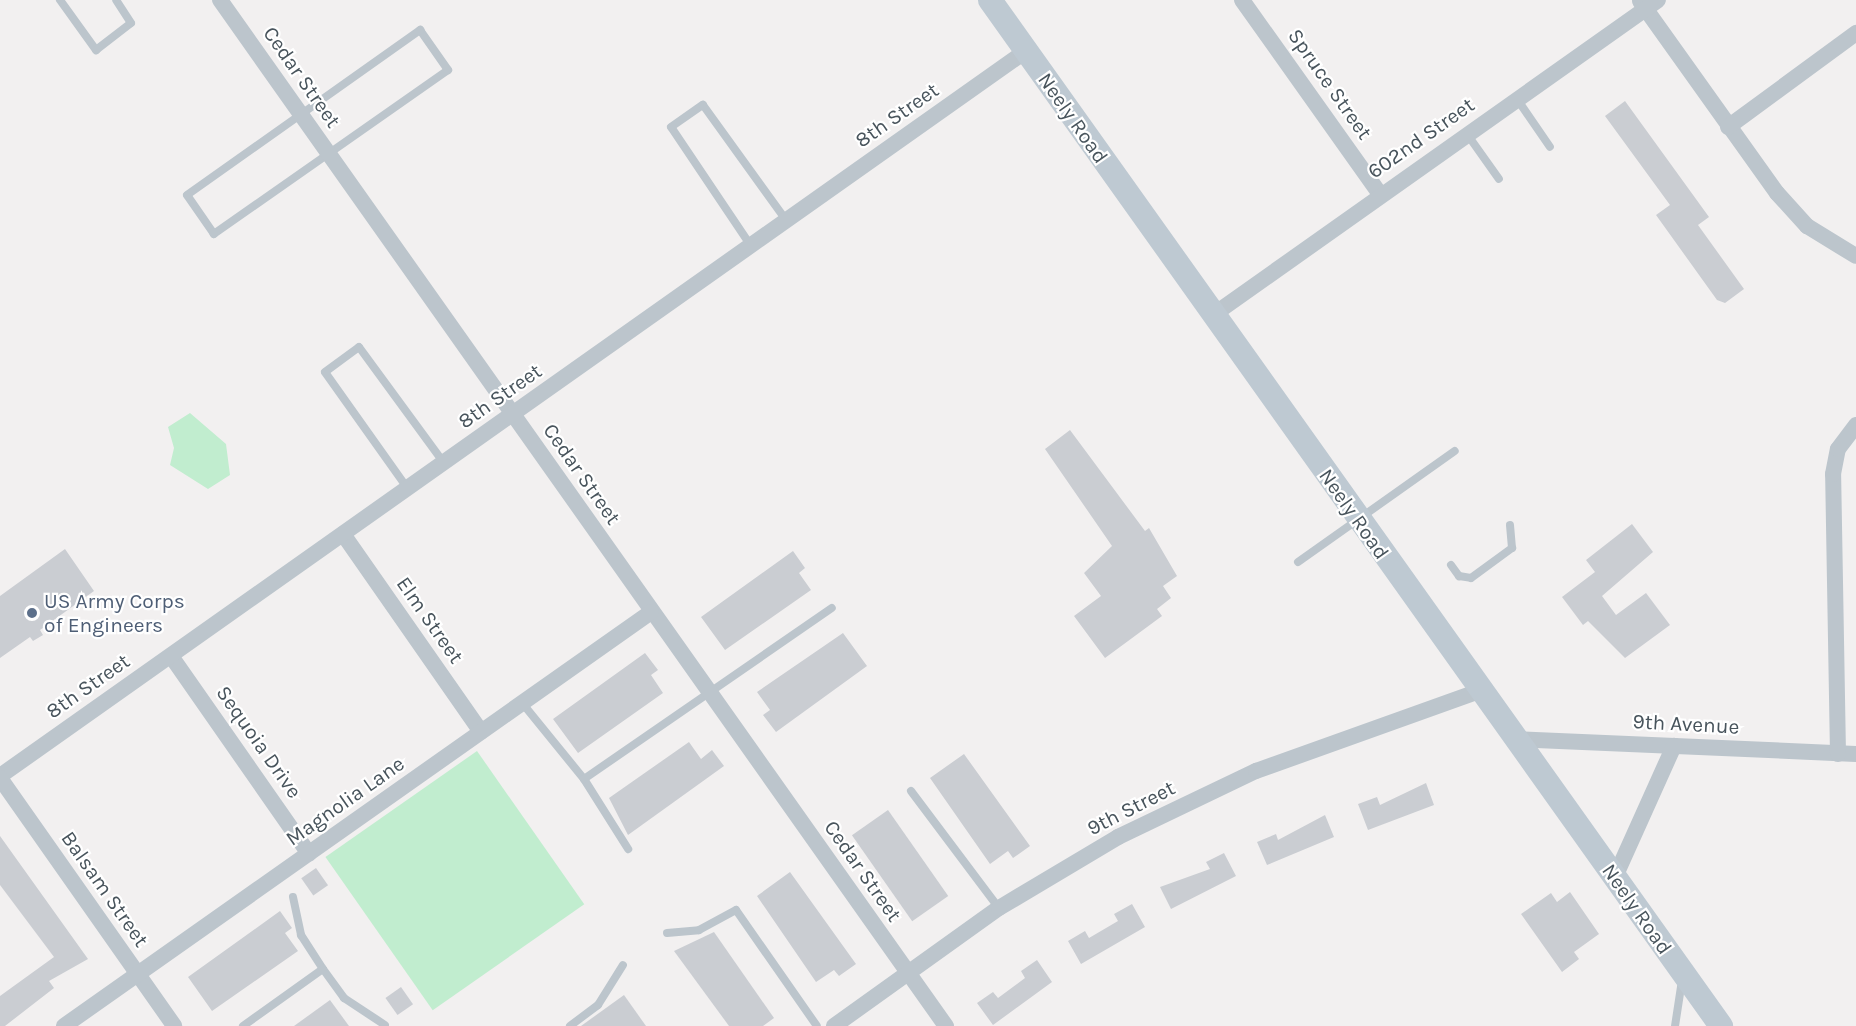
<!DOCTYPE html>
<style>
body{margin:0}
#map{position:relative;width:1856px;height:1026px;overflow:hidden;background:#f2f0f0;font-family:Karla,sans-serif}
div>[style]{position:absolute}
.green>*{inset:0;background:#c1edcf;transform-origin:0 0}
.building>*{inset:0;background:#cacdd2;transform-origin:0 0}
.lane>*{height:8px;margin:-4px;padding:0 4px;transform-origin:4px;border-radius:4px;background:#bcc5cc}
.street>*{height:16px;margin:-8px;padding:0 8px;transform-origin:8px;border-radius:8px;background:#bcc5cc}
.secondary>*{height:24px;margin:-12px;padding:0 12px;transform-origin:12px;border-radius:12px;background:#bec9d2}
.dots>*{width:16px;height:16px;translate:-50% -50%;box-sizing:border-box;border:3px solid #fff;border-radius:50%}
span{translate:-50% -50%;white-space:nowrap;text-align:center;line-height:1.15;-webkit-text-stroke:4.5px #fff;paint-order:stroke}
.street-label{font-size:21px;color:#48545c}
.service-label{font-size:21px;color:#4e5e75}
.left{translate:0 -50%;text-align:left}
</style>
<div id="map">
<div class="green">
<div style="clip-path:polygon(190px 413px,226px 444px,230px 475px,208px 489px,170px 465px,174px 448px,168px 427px)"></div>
<div style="left:477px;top:751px;width:187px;height:185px;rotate:55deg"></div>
</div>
<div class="building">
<div style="clip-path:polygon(1625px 101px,1709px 217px,1698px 225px,1744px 289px,1725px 303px,1717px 300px,1656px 215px,1670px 205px,1605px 116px)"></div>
<div style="clip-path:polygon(1070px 430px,1145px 531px,1149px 528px,1177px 576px,1163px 586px,1171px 598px,1157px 609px,1162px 616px,1105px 658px,1074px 616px,1101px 596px,1084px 573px,1112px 546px,1045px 449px)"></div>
<div style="clip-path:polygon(1632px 524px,1653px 552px,1602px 596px,1616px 615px,1646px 593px,1670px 625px,1625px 658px,1588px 621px,1583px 625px,1562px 597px,1595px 572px,1586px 560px)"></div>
<div style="clip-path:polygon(65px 549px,94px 591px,40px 630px,43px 635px,33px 641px,30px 637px,0 658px,0 596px)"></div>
<div style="clip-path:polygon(793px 551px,805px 568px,799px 573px,811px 590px,725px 650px,701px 617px)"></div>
<div style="clip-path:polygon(843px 633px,867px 666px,776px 732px,763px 715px,770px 710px,757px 692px)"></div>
<div style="clip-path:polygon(645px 653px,658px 670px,651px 675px,663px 693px,578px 753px,553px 719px)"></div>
<div style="clip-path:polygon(689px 742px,701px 759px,712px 750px,724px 766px,628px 835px,609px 798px)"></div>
<div style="clip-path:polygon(964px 754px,1030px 846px,1013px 858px,1008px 851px,990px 864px,930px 778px)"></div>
<div style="clip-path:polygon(1426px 783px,1434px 805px,1368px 830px,1358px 804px,1377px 797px,1380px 805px)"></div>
<div style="left:888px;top:810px;width:105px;height:44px;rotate:55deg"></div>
<div style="clip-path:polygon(1325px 815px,1334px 837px,1267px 865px,1257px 842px,1276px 834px,1278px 840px)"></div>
<div style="clip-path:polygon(0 836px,88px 959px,49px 981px,54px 988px,5px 1026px,0 1026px,0 996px,54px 957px,0 885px)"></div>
<div style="clip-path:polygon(1224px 853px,1236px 876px,1171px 909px,1160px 887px,1210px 869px,1206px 862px)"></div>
<div style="left:316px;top:868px;width:21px;height:18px;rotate:55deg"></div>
<div style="clip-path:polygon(790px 872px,856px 964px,839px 976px,834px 970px,816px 982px,757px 896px)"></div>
<div style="clip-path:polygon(1570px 892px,1599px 934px,1574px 952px,1579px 959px,1562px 972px,1521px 914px,1551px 893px,1557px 902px)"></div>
<div style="clip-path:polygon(1132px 904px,1145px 927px,1081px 964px,1068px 941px,1085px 931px,1089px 938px,1118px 921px,1114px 914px)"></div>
<div style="clip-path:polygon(280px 911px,292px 928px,285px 933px,298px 951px,212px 1011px,188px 977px)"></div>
<div style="clip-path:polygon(714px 932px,774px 1018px,763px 1026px,729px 1026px,674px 951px)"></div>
<div style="clip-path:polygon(1037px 960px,1052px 982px,993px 1025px,977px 1003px,993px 992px,998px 998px,1025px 978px,1021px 971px)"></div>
<div style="left:401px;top:987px;width:21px;height:19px;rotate:55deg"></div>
<div style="clip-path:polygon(624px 995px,646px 1026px,581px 1026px)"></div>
<div style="clip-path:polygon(330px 1000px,349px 1026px,294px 1026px)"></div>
</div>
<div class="lane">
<div style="left:60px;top:0;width:62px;rotate:54.2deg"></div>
<div style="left:96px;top:50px;width:44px;rotate:-37.6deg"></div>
<div style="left:131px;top:23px;width:27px;rotate:-123deg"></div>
<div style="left:420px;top:30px;width:49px;rotate:55deg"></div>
<div style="left:448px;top:70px;width:286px;rotate:145deg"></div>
<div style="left:214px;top:234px;width:47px;rotate:-124.7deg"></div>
<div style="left:187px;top:195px;width:286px;rotate:-35.3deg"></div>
<div style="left:1517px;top:99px;width:58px;rotate:55.5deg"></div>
<div style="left:1467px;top:134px;width:55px;rotate:54.6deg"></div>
<div style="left:751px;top:246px;width:143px;rotate:-123.9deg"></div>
<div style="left:671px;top:127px;width:39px;rotate:-35deg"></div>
<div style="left:703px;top:105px;width:142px;rotate:54.2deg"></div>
<div style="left:408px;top:489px;width:143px;rotate:-125.4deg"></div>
<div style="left:325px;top:372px;width:42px;rotate:-36.3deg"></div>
<div style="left:359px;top:347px;width:144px;rotate:53.8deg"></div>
<div style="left:1298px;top:562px;width:192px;rotate:-35.3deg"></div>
<div style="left:1451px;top:565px;width:14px;rotate:54deg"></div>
<div style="left:1459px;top:576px;width:12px;rotate:9deg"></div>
<div style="left:1471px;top:578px;width:51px;rotate:-36.2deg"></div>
<div style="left:1512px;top:548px;width:23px;rotate:-95deg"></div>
<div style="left:523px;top:704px;width:97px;rotate:50.9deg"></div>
<div style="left:584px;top:779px;width:83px;rotate:57.8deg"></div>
<div style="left:584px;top:779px;width:301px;rotate:-34.6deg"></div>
<div style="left:911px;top:791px;width:146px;rotate:53.1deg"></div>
<div style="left:293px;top:897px;width:39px;rotate:78deg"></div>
<div style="left:301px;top:935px;width:40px;rotate:57.1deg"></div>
<div style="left:667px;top:933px;width:32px;rotate:-5deg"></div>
<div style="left:699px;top:930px;width:42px;rotate:-28.4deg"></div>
<div style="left:736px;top:910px;width:141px;rotate:55.1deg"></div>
<div style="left:243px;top:1026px;width:98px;rotate:-35.5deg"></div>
<div style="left:323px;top:969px;width:36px;rotate:54deg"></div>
<div style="left:344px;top:998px;width:49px;rotate:33.4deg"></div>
<div style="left:570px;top:1026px;width:35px;rotate:-37deg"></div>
<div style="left:598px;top:1005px;width:47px;rotate:-58deg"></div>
<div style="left:1675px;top:1026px;width:47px;rotate:-81.3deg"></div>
</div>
<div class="street">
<div style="left:220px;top:0;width:1257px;rotate:54.72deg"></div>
<div style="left:1242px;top:0;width:238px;rotate:54.6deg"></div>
<div style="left:1640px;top:1px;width:236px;rotate:54.5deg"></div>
<div style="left:1777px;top:193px;width:45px;rotate:47.7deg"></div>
<div style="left:1807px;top:226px;width:57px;rotate:31.5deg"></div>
<div style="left:1728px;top:127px;width:159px;rotate:-36.3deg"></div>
<div style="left:1213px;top:315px;width:545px;rotate:-35.29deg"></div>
<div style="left:343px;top:534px;width:241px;rotate:55.1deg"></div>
<div style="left:171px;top:656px;width:241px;rotate:55.1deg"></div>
<div style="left:1514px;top:739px;width:342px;rotate:2.5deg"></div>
<div style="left:1838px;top:754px;width:280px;rotate:-91deg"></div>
<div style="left:1833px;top:474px;width:25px;rotate:-79deg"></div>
<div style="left:1838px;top:449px;width:30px;rotate:-53deg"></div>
<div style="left:0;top:776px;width:1256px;rotate:-35.25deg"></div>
<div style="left:0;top:778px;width:303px;rotate:54.9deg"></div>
<div style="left:1615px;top:877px;width:144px;rotate:-65.8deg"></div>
<div style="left:64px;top:1026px;width:718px;rotate:-35.19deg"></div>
<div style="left:834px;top:1026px;width:203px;rotate:-35.6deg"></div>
<div style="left:999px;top:908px;width:139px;rotate:-30.8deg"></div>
<div style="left:1118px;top:837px;width:153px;rotate:-25.6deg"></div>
<div style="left:1256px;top:771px;width:238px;rotate:-19.7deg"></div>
</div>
<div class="secondary">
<div style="left:990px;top:0;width:1260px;rotate:54.53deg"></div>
</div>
<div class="dots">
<div style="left:32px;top:613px;background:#5c6f8a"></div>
</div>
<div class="street-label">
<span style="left:302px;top:77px;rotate:55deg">Cedar Street</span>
<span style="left:1330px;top:84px;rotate:55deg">Spruce Street</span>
<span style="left:897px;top:115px;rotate:-35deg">8th Street</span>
<span style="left:1073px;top:118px;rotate:55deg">Neely Road</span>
<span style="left:1421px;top:138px;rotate:-35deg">602nd Street</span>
<span style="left:500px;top:396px;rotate:-35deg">8th Street</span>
<span style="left:582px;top:474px;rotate:55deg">Cedar Street</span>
<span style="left:1354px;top:514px;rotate:55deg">Neely Road</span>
<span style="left:430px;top:620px;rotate:55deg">Elm Street</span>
<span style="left:88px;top:686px;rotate:-35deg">8th Street</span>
<span style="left:1686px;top:724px;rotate:3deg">9th Avenue</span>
<span style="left:259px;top:742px;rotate:55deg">Sequoia Drive</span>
<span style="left:345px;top:801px;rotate:-35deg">Magnolia Lane</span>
<span style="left:1131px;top:808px;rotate:-27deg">9th Street</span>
<span style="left:863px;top:871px;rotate:55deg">Cedar Street</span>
<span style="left:105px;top:889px;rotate:55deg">Balsam Street</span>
<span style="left:1637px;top:909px;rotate:55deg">Neely Road</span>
</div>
<div class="service-label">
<span class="left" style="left:44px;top:613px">US Army Corps<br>of Engineers</span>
</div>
</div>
